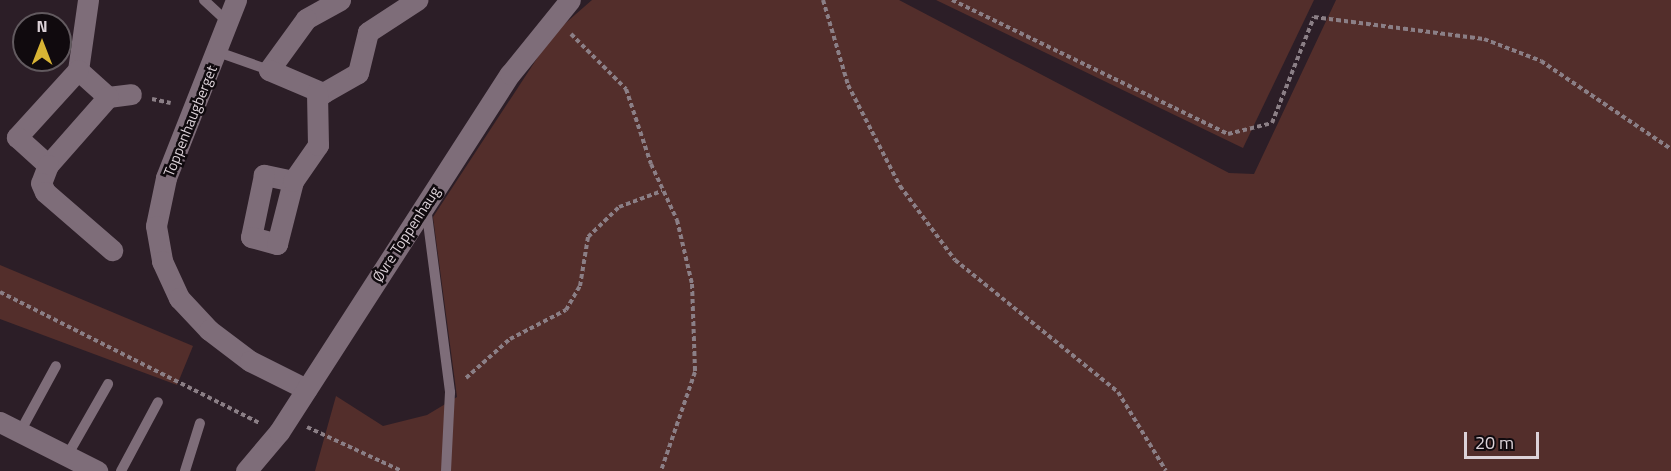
<!DOCTYPE html>
<meta charset="utf-8">
<style>
body{margin:0}
#map{position:relative;width:1671px;height:471px;overflow:hidden;background:#2c1e27;font-family:"Titillium Web",sans-serif}
div>[style]{position:absolute}
.green>*{inset:0;background:#532e2b}
.path>*{height:4px;margin-top:-2px;transform-origin:0;background:repeating-linear-gradient(90deg,#8b7f86 0 4.5px,transparent 0 7.5px)}
.lane>*{height:10px;margin:-5px;padding:0 5px;transform-origin:5px;border-radius:5px;background:#7e6d79}
.street>*{height:21px;margin:-10.5px;padding:0 10.5px;transform-origin:10.5px;border-radius:10.5px;background:#7e6d79}
span{translate:-50% -50%;white-space:nowrap;text-align:center;line-height:1.15;-webkit-text-stroke:5px #100a0e;paint-order:stroke}
.street-label{font-size:15px;color:#dcd2d8}
.north{position:absolute;left:12px;top:12px;width:60px;height:60px;box-sizing:border-box;background:#100a0e;border:2px solid #625a5f;border-radius:50%;rotate:0deg;font-size:16px;font-weight:700;line-height:24px;text-align:center;color:#dcd2d8}
.north::after{content:'';display:block;margin:auto;width:21px;height:27px;background:#d8b434;clip-path:polygon(50% 0,100% 100%,50% 72%,0 100%)}
.scale{position:absolute;left:1464px;top:432px;width:75px;height:27px;box-sizing:border-box;border:3px solid #dcd2d8;border-top:0;padding-left:8px;font-size:18px;line-height:21px;white-space:nowrap;color:#dcd2d8;-webkit-text-stroke:4px #100a0e;paint-order:stroke}
</style>
<div id="map">
<div class="green">
<div style="clip-path:polygon(592px 0,899px 0,1229px 173px,1254px 174px,1336px 0,1671px 0,1671px 471px,315px 471px,336px 396px,383px 426px,427px 415px,457px 397px,433px 217px,553px 34px)"></div>
<div style="clip-path:polygon(936px 0,1314px 0,1243px 148px)"></div>
<div style="clip-path:polygon(0 265px,193px 346px,177px 385px,0 319px)"></div>
</div>
<div class="path">
<div style="left:823px;top:0;width:89px;rotate:73.6deg"></div>
<div style="left:848px;top:85px;width:114px;rotate:62.8deg"></div>
<div style="left:900px;top:186px;width:92px;rotate:53.4deg"></div>
<div style="left:955px;top:260px;width:210px;rotate:39deg"></div>
<div style="left:1118px;top:392px;width:92px;rotate:58.7deg"></div>
<div style="left:952px;top:0;width:307px;rotate:25.9deg"></div>
<div style="left:1228px;top:134px;width:45px;rotate:-14deg"></div>
<div style="left:1272px;top:123px;width:114px;rotate:-68.4deg"></div>
<div style="left:1314px;top:17px;width:171px;rotate:7.4deg"></div>
<div style="left:1484px;top:39px;width:61px;rotate:21.1deg"></div>
<div style="left:1541px;top:61px;width:157px;rotate:34.1deg"></div>
<div style="left:571px;top:34px;width:78px;rotate:45deg"></div>
<div style="left:626px;top:89px;width:79px;rotate:71.6deg"></div>
<div style="left:651px;top:164px;width:62px;rotate:65.1deg"></div>
<div style="left:677px;top:220px;width:66px;rotate:76.8deg"></div>
<div style="left:692px;top:284px;width:88px;rotate:88deg"></div>
<div style="left:695px;top:372px;width:105px;rotate:109deg"></div>
<div style="left:152px;top:99px;width:19px;rotate:12deg"></div>
<div style="left:0;top:292px;width:290px;rotate:26.8deg"></div>
<div style="left:466px;top:378px;width:59px;rotate:-41.6deg"></div>
<div style="left:510px;top:339px;width:63px;rotate:-27.4deg"></div>
<div style="left:566px;top:310px;width:28px;rotate:-60deg"></div>
<div style="left:580px;top:286px;width:50px;rotate:-80.7deg"></div>
<div style="left:588px;top:237px;width:43px;rotate:-44.1deg"></div>
<div style="left:619px;top:207px;width:46px;rotate:-20.4deg"></div>
<div style="left:307px;top:427px;width:105px;rotate:24.9deg"></div>
</div>
<div class="lane">
<div style="left:204px;top:0;width:34px;rotate:43deg"></div>
<div style="left:218px;top:52px;width:54px;rotate:19.4deg"></div>
<div style="left:426px;top:207px;width:187px;rotate:82.6deg"></div>
<div style="left:450px;top:392px;width:79px;rotate:92.9deg"></div>
<div style="left:20px;top:432px;width:75px;rotate:-61.4deg"></div>
<div style="left:67px;top:456px;width:83px;rotate:-60.3deg"></div>
<div style="left:121px;top:471px;width:78px;rotate:-61.8deg"></div>
<div style="left:185px;top:471px;width:50px;rotate:-72.6deg"></div>
</div>
<div class="street">
<div style="left:88px;top:0;width:71px;rotate:98.1deg"></div>
<div style="left:78px;top:70px;width:40px;rotate:42deg"></div>
<div style="left:108px;top:97px;width:23px;rotate:-7deg"></div>
<div style="left:236px;top:0;width:191px;rotate:111.5deg"></div>
<div style="left:166px;top:178px;width:49px;rotate:101.8deg"></div>
<div style="left:156px;top:226px;width:36px;rotate:80deg"></div>
<div style="left:162px;top:261px;width:41px;rotate:65.3deg"></div>
<div style="left:179px;top:298px;width:44px;rotate:46.8deg"></div>
<div style="left:209px;top:330px;width:51px;rotate:37.1deg"></div>
<div style="left:250px;top:361px;width:63px;rotate:26.6deg"></div>
<div style="left:340px;top:0;width:39px;rotate:151deg"></div>
<div style="left:306px;top:19px;width:63px;rotate:126deg"></div>
<div style="left:269px;top:70px;width:59px;rotate:23.1deg"></div>
<div style="left:323px;top:93px;width:40px;rotate:-29.7deg"></div>
<div style="left:358px;top:73px;width:42px;rotate:-76.3deg"></div>
<div style="left:368px;top:32px;width:59px;rotate:-33.1deg"></div>
<div style="left:78px;top:70px;width:91px;rotate:132.3deg"></div>
<div style="left:17px;top:137px;width:42px;rotate:42.1deg"></div>
<div style="left:48px;top:165px;width:91px;rotate:-48.6deg"></div>
<div style="left:48px;top:165px;width:19px;rotate:111deg"></div>
<div style="left:41px;top:183px;width:10px;rotate:66deg"></div>
<div style="left:45px;top:192px;width:89px;rotate:40.9deg"></div>
<div style="left:293px;top:181px;width:30px;rotate:-168deg"></div>
<div style="left:264px;top:175px;width:63px;rotate:101.8deg"></div>
<div style="left:251px;top:237px;width:27px;rotate:15deg"></div>
<div style="left:277px;top:244px;width:65px;rotate:-75.7deg"></div>
<div style="left:293px;top:181px;width:44px;rotate:-55.2deg"></div>
<div style="left:318px;top:145px;width:53px;rotate:-91.1deg"></div>
<div style="left:0;top:422px;width:109px;rotate:26.8deg"></div>
<div style="left:246px;top:471px;width:51px;rotate:-49.8deg"></div>
<div style="left:279px;top:432px;width:426px;rotate:-57.2deg"></div>
<div style="left:510px;top:74px;width:95px;rotate:-51deg"></div>
</div>
<div class="street-label">
<span style="left:190px;top:121px;rotate:-68deg">Toppenhaugberget</span>
<span style="left:406px;top:234px;rotate:-57deg">Øvre Toppenhaug</span>
</div>
<div class="north">N</div>
<div class="scale">20 m</div>
</div>
